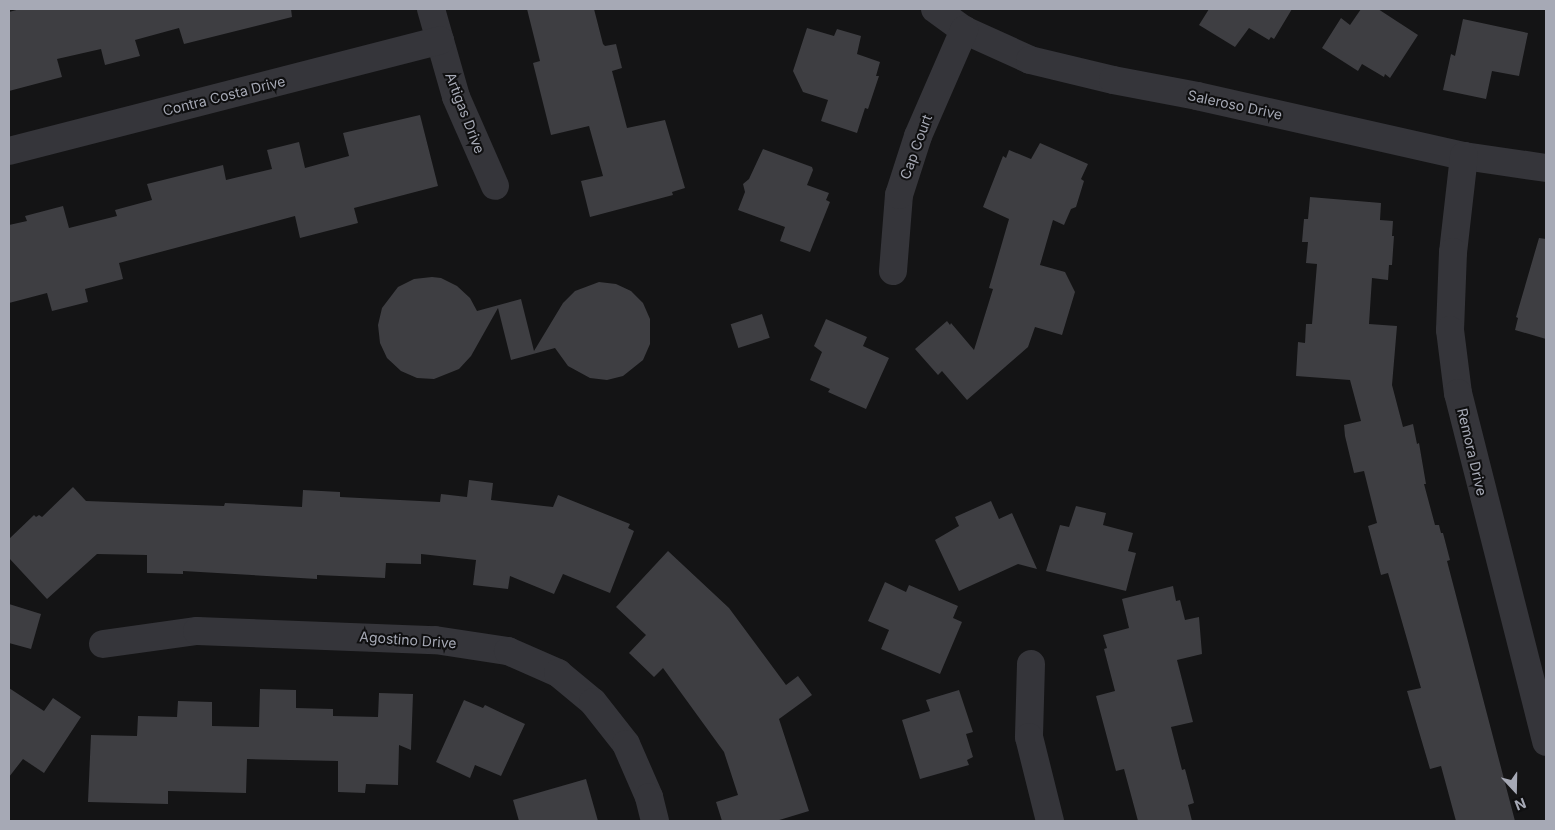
<!DOCTYPE html>
<style>
body{margin:0}
#map{position:relative;width:1555px;height:830px;overflow:hidden;background:#141415;font-family:Inter,sans-serif}
div>[style]{position:absolute}
.building>*{inset:0;background:#3e3e42;transform-origin:0 0}
.minor>*{height:28px;margin:-14px;padding:0 14px;transform-origin:14px;border-radius:14px;background:#35353a}
span{translate:-50% -50%;white-space:nowrap;text-align:center;line-height:1.15;-webkit-text-stroke:4px #0f0f10;paint-order:stroke}
.street-label{font-size:14px;color:#a6a9b5}
.frame{position:absolute;inset:0;border:10px solid #a6a9b5;pointer-events:none}
.north{position:absolute;left:1490px;top:765px;width:50px;height:50px;-webkit-text-stroke:4px #0f0f10;paint-order:stroke;rotate:159deg;font-size:14px;font-weight:700;line-height:20px;text-align:center;color:#a6a9b5}
.north::after{content:'';display:block;margin:auto;width:18px;height:22px;background:#a6a9b5;clip-path:polygon(50% 0,100% 100%,50% 72%,0 100%)}
</style>
<div id="map">
<div class="building">
<div style="clip-path:polygon(20px 9px,291px 9px,292px 17px,184px 44px,179px 28px,135px 40px,140px 56px,105px 65px,101px 49px,57px 59px,62px 77px,9px 91px,9px 12px)"></div>
<div style="clip-path:polygon(527px 9px,594px 9px,603px 44px,605px 46px,616px 44px,622px 68px,612px 71px,627px 128px,665px 120px,685px 188px,672px 192px,673px 195px,590px 217px,581px 181px,603px 176px,589px 126px,551px 135px,533px 63px,540px 61px)"></div>
<div style="clip-path:polygon(1209px 9px,1292px 9px,1274px 39px,1271px 37px,1269px 40px,1249px 28px,1235px 47px,1199px 25px)"></div>
<div style="clip-path:polygon(1361px 9px,1378px 9px,1418px 35px,1390px 78px,1385px 74px,1384px 77px,1362px 64px,1358px 71px,1322px 48px,1341px 18px,1350px 25px)"></div>
<div style="clip-path:polygon(1463px 19px,1528px 33px,1519px 76px,1492px 71px,1486px 99px,1443px 90px,1451px 54px,1455px 56px)"></div>
<div style="clip-path:polygon(807px 28px,834px 36px,837px 29px,861px 36px,857px 54px,880px 62px,876px 76px,879px 76px,868px 109px,865px 108px,857px 133px,821px 121px,828px 100px,803px 92px,793px 71px)"></div>
<div style="clip-path:polygon(420px 115px,438px 186px,354px 208px,358px 223px,300px 238px,295px 216px,119px 263px,123px 279px,85px 289px,88px 302px,52px 311px,47px 293px,9px 303px,9px 225px,27px 221px,25px 216px,63px 206px,69px 228px,117px 216px,115px 210px,152px 200px,147px 184px,223px 165px,226px 180px,272px 169px,267px 150px,299px 142px,305px 168px,349px 156px,343px 133px)"></div>
<div style="clip-path:polygon(1040px 143px,1088px 164px,1081px 179px,1084px 181px,1076px 207px,1071px 209px,1064px 225px,1053px 220px,1040px 265px,1065px 272px,1075px 292px,1062px 335px,1035px 327px,1028px 347px,967px 400px,942px 371px,938px 375px,915px 349px,947px 321px,950px 325px,951px 323px,974px 350px,993px 289px,989px 288px,1009px 219px,983px 207px,1003px 156px,1006px 158px,1009px 150px,1031px 159px)"></div>
<div style="clip-path:polygon(763px 149px,812px 167px,813px 170px,807px 185px,829px 193px,826px 200px,830px 202px,810px 252px,780px 241px,785px 227px,738px 210px,745px 192px,743px 184px,749px 179px)"></div>
<div style="clip-path:polygon(1310px 197px,1381px 203px,1380px 220px,1393px 221px,1392px 236px,1394px 236px,1392px 265px,1389px 265px,1388px 280px,1372px 278px,1369px 324px,1397px 326px,1392px 385px,1403px 427px,1413px 424px,1417px 444px,1419px 443px,1426px 484px,1424px 484px,1435px 525px,1439px 525px,1441px 533px,1443px 533px,1450px 560px,1447px 561px,1515px 821px,1456px 821px,1441px 766px,1430px 769px,1407px 691px,1421px 688px,1388px 573px,1381px 575px,1368px 526px,1377px 523px,1364px 471px,1354px 473px,1345px 436px,1344px 425px,1361px 421px,1350px 380px,1296px 376px,1298px 342px,1305px 343px,1306px 324px,1312px 324px,1317px 264px,1306px 263px,1308px 242px,1302px 242px,1304px 219px,1308px 219px)"></div>
<div style="clip-path:polygon(1539px 238px,1546px 239px,1546px 339px,1515px 330px,1518px 318px,1516px 317px)"></div>
<div style="clip-path:polygon(432px 277px,441px 278px,457px 286px,470px 298px,477px 311px,521px 299px,534px 351px,563px 303px,575px 291px,599px 282px,616px 284px,631px 291px,643px 303px,650px 319px,650px 344px,643px 360px,623px 376px,607px 380px,590px 378px,568px 366px,555px 348px,511px 360px,498px 308px,471px 356px,459px 369px,434px 379px,417px 378px,401px 371px,387px 358px,380px 343px,378px 325px,382px 308px,398px 287px,414px 279px)"></div>
<div style="left:762px;top:314px;width:25px;height:33px;rotate:72deg"></div>
<div style="clip-path:polygon(826px 319px,867px 337px,863px 346px,889px 358px,866px 409px,828px 392px,830px 389px,810px 380px,822px 352px,814px 346px)"></div>
<div style="clip-path:polygon(469px 480px,493px 483px,491px 500px,553px 507px,558px 495px,630px 524px,628px 528px,634px 531px,610px 593px,563px 574px,554px 594px,510px 576px,508px 589px,473px 585px,476px 560px,421px 554px,421px 564px,386px 563px,385px 578px,317px 575px,317px 579px,183px 571px,183px 574px,147px 573px,147px 555px,97px 554px,47px 599px,9px 558px,9px 539px,34px 515px,36px 517px,39px 515px,42px 517px,73px 487px,86px 501px,224px 506px,225px 503px,302px 507px,303px 490px,340px 492px,340px 497px,440px 502px,441px 494px,467px 497px)"></div>
<div style="clip-path:polygon(991px 501px,999px 519px,1012px 513px,1037px 569px,1018px 564px,959px 591px,935px 540px,959px 526px,955px 517px)"></div>
<div style="clip-path:polygon(1076px 506px,1106px 513px,1103px 525px,1133px 533px,1128px 551px,1136px 553px,1126px 591px,1046px 571px,1060px 525px,1069px 527px)"></div>
<div style="clip-path:polygon(668px 551px,729px 608px,786px 685px,798px 676px,812px 695px,779px 719px,809px 811px,776px 821px,722px 821px,716px 802px,738px 795px,724px 752px,663px 668px,654px 677px,629px 653px,646px 635px,616px 607px)"></div>
<div style="clip-path:polygon(885px 582px,906px 592px,909px 585px,958px 606px,953px 618px,962px 622px,940px 674px,881px 649px,889px 630px,868px 621px)"></div>
<div style="clip-path:polygon(1173px 586px,1176px 601px,1180px 600px,1185px 620px,1199px 617px,1202px 654px,1177px 660px,1193px 722px,1171px 727px,1182px 770px,1185px 769px,1194px 803px,1188px 805px,1192px 821px,1138px 821px,1124px 769px,1116px 771px,1096px 696px,1115px 691px,1104px 649px,1107px 648px,1103px 635px,1129px 628px,1122px 599px)"></div>
<div style="clip-path:polygon(9px 604px,41px 614px,31px 649px,9px 643px)"></div>
<div style="clip-path:polygon(9px 688px,44px 711px,53px 698px,81px 717px,44px 773px,23px 759px,9px 777px)"></div>
<div style="clip-path:polygon(260px 689px,296px 690px,296px 708px,333px 709px,333px 716px,378px 717px,379px 693px,413px 694px,411px 750px,399px 745px,398px 785px,366px 784px,365px 793px,338px 792px,338px 761px,247px 759px,246px 793px,168px 791px,168px 804px,88px 802px,91px 735px,137px 736px,138px 716px,177px 717px,178px 701px,212px 702px,212px 726px,259px 727px)"></div>
<div style="clip-path:polygon(959px 690px,973px 732px,966px 734px,973px 757px,967px 760px,969px 765px,920px 779px,902px 720px,930px 711px,926px 700px)"></div>
<div style="clip-path:polygon(464px 700px,483px 708px,485px 705px,525px 724px,501px 776px,475px 765px,470px 778px,436px 762px)"></div>
<div style="clip-path:polygon(586px 779px,598px 821px,519px 821px,513px 800px)"></div>
</div>
<div class="minor">
<div style="left:431px;top:9px;width:91px;rotate:74.1deg"></div>
<div style="left:456px;top:97px;width:97px;rotate:66.3deg"></div>
<div style="left:935px;top:9px;width:36px;rotate:36deg"></div>
<div style="left:964px;top:30px;width:72px;rotate:24.4deg"></div>
<div style="left:1030px;top:60px;width:85px;rotate:13.5deg"></div>
<div style="left:1113px;top:80px;width:86px;rotate:10.8deg"></div>
<div style="left:1197px;top:96px;width:274px;rotate:12.7deg"></div>
<div style="left:1464px;top:156px;width:83px;rotate:8.3deg"></div>
<div style="left:9px;top:151px;width:445px;rotate:-14.4deg"></div>
<div style="left:1464px;top:156px;width:97px;rotate:96.5deg"></div>
<div style="left:1453px;top:252px;width:78px;rotate:92.2deg"></div>
<div style="left:1450px;top:330px;width:64px;rotate:82.8deg"></div>
<div style="left:1458px;top:393px;width:360px;rotate:75.8deg"></div>
<div style="left:893px;top:271px;width:76px;rotate:-85.5deg"></div>
<div style="left:899px;top:195px;width:62px;rotate:-72.1deg"></div>
<div style="left:918px;top:136px;width:116px;rotate:-66.5deg"></div>
<div style="left:103px;top:644px;width:95px;rotate:-7.9deg"></div>
<div style="left:197px;top:631px;width:238px;rotate:2.2deg"></div>
<div style="left:435px;top:640px;width:74px;rotate:8.6deg"></div>
<div style="left:508px;top:651px;width:55px;rotate:23.7deg"></div>
<div style="left:558px;top:673px;width:45px;rotate:39.6deg"></div>
<div style="left:593px;top:702px;width:53px;rotate:51.8deg"></div>
<div style="left:626px;top:744px;width:58px;rotate:66.5deg"></div>
<div style="left:649px;top:797px;width:25px;rotate:76deg"></div>
<div style="left:1031px;top:664px;width:73px;rotate:91.6deg"></div>
<div style="left:1029px;top:737px;width:87px;rotate:76deg"></div>
</div>
<div class="street-label">
<span style="left:224px;top:96px;rotate:-14deg">Contra Costa Drive</span>
<span style="left:1235px;top:105px;rotate:12deg">Saleroso Drive</span>
<span style="left:465px;top:113px;rotate:69deg">Artigas Drive</span>
<span style="left:916px;top:147px;rotate:-70deg">Cap Court</span>
<span style="left:1472px;top:452px;rotate:77deg">Remora Drive</span>
<span style="left:408px;top:640px;rotate:4deg">Agostino Drive</span>
</div>
<div class="frame"></div>
<div class="north">N</div>
</div>
